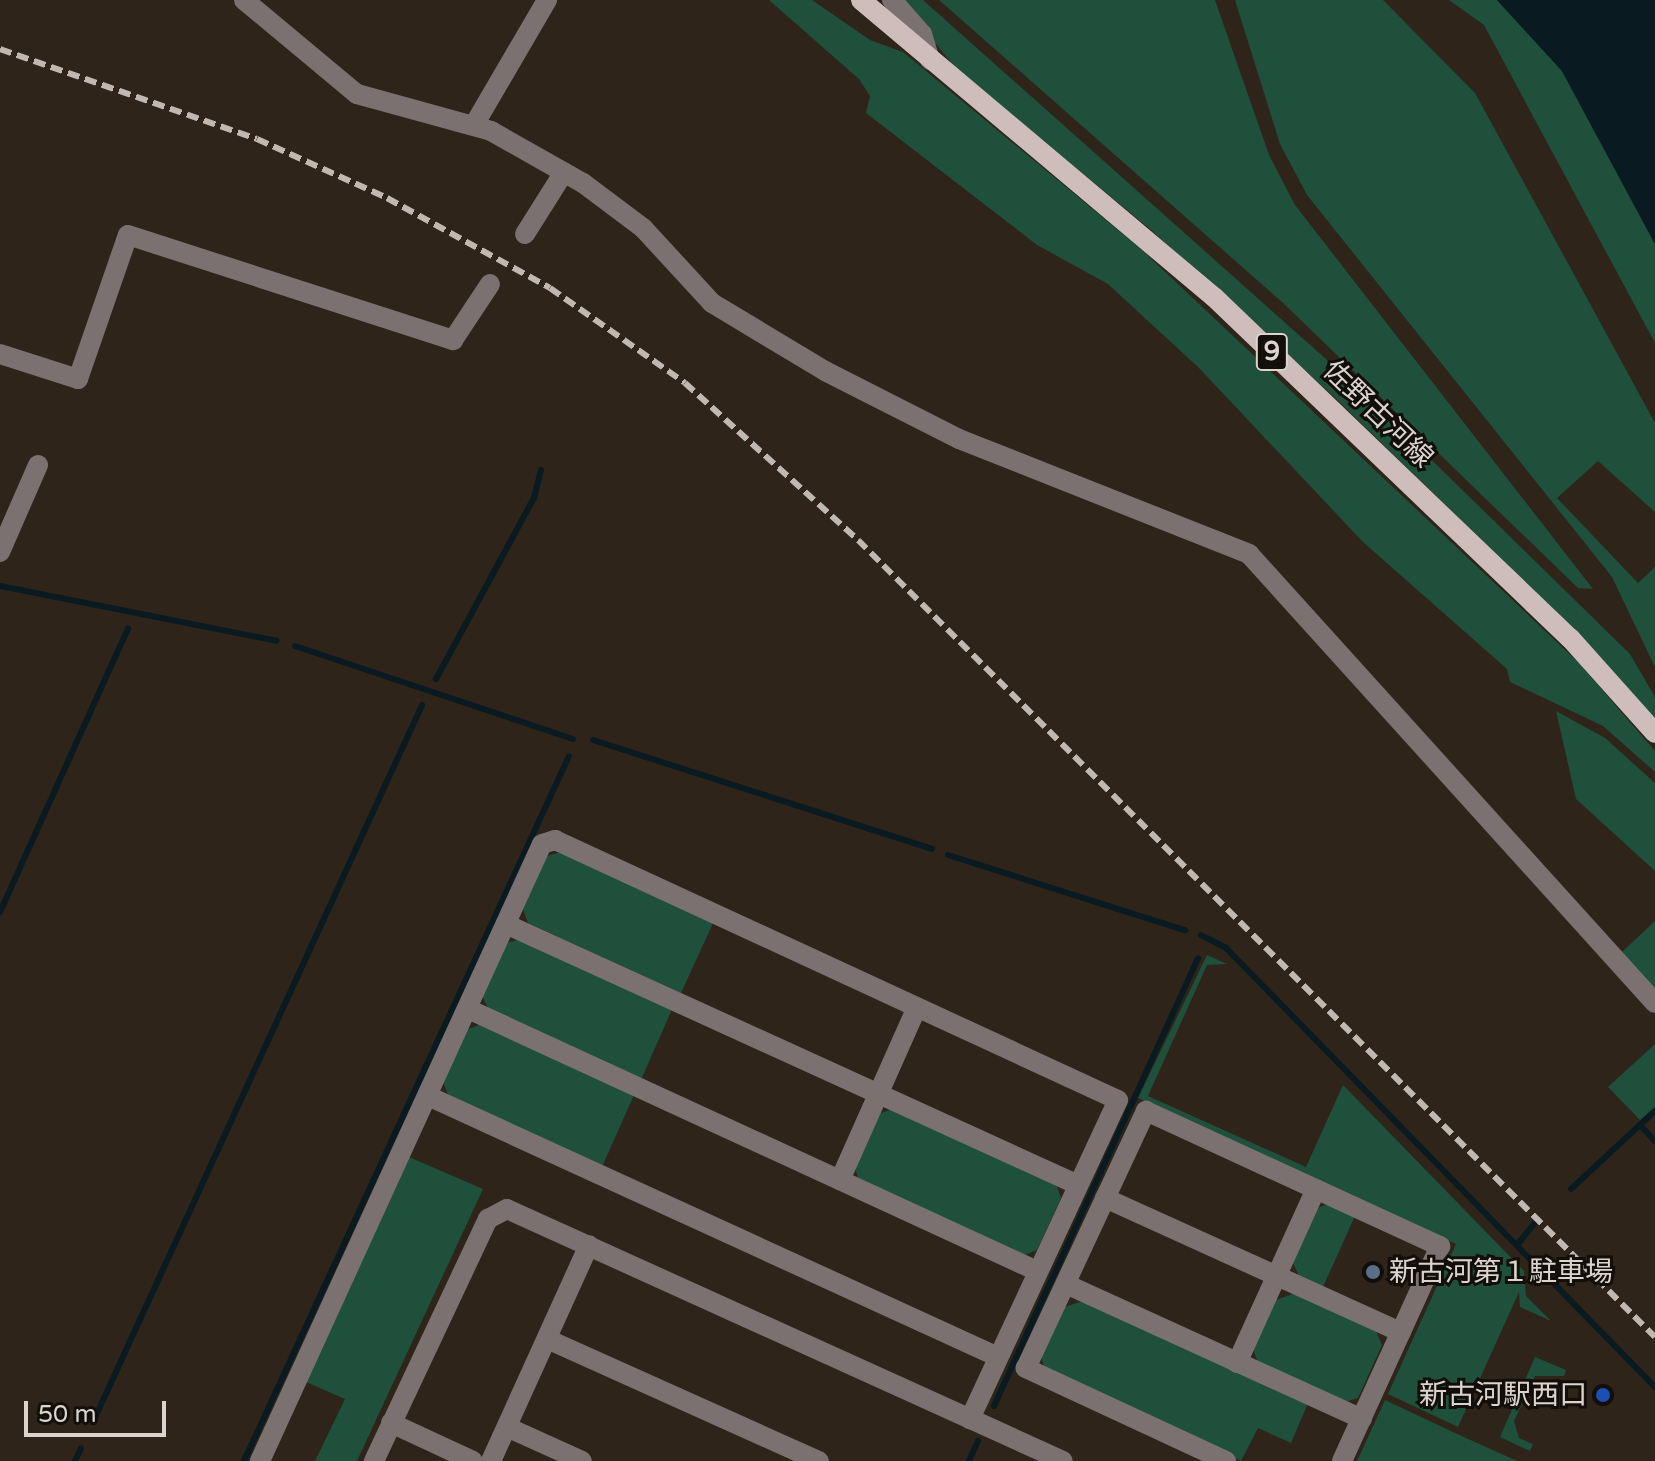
<!DOCTYPE html>
<meta charset="utf-8">
<style>
body{margin:0}
#map{position:relative;width:1655px;height:1461px;overflow:hidden;background:#2e2419;font-family:"Varela Round","Noto Sans JP",sans-serif}
div>[style]{position:absolute}
.green>*{inset:0;background:#1e503c}
.water>*{inset:0;background:#0a1a21}
.stream>*{height:6px;margin:-3px;padding:0 3px;transform-origin:3px;border-radius:3px;background:#0a1a21}
.minor>*{height:20px;margin:-10px;padding:0 10px;transform-origin:10px;border-radius:10px;background:#7a7170}
.major>*{height:20px;margin:-10px;padding:0 10px;transform-origin:10px;border-radius:10px;background:#cfbdbc}
.rail>*{height:6px;margin-top:-3px;transform-origin:0;background:repeating-linear-gradient(90deg,#c0b9b1 0 12px,transparent 0 18px)}
.dots>*{width:22px;height:22px;translate:-50% -50%;box-sizing:border-box;border:4px solid #120e09;border-radius:50%}
span{translate:-50% -50%;white-space:nowrap;text-align:center;line-height:1.15;-webkit-text-stroke:6px #120e09;paint-order:stroke}
.shield-label span{padding:2px 6px;background:#120e09;border:2px solid;border-radius:6px;-webkit-text-stroke-width:0}
.shield-label{font-size:26px;color:#dbd4cd;font-weight:700}
.street-label{font-size:28px;color:#dbd4cd}
.poi-label{font-size:28px;color:#dbd4cd}
.left{translate:0 -50%;text-align:left}
.right{translate:-100% -50%;text-align:right}
.scale{position:absolute;left:24px;top:1401px;width:142px;height:36px;box-sizing:border-box;border:4px solid #dbd4cd;border-top:0;padding-left:10px;font-size:24px;line-height:28px;white-space:nowrap;color:#dbd4cd;-webkit-text-stroke:6px #120e09;paint-order:stroke}
</style>
<div id="map">
<div class="green">
<div style="clip-path:polygon(769px 0,812px 0,870px 40px,903px 52px,1142px 250px,1578px 662px,1655px 751px,1655px 772px,1603px 726px,1510px 682px,1507px 669px,1363px 542px,1199px 368px,1108px 284px,1037px 245px,866px 113px,870px 96px,859px 79px)"></div>
<div style="clip-path:polygon(900px 0,923px 0,1354px 384px,1630px 654px,1655px 697px,1655px 720px,1554px 610px,1332px 395px,1150px 229px,958px 71px)"></div>
<div style="clip-path:polygon(939px 0,1215px 0,1269px 155px,1295px 205px,1593px 589px,1578px 588px,1282px 302px)"></div>
<div style="clip-path:polygon(1235px 0,1383px 0,1475px 93px,1655px 423px,1655px 512px,1598px 461px,1557px 498px,1638px 583px,1655px 567px,1655px 667px,1612px 577px,1307px 195px,1280px 144px)"></div>
<div style="clip-path:polygon(1449px 0,1497px 0,1562px 71px,1655px 244px,1655px 343px,1484px 25px)"></div>
<div style="clip-path:polygon(1556px 711px,1605px 738px,1655px 783px,1655px 871px,1576px 799px)"></div>
<div style="clip-path:polygon(561px 852px,714px 921px,681px 993px,528px 923px,523px 909px,547px 856px)"></div>
<div style="clip-path:polygon(1655px 921px,1655px 993px,1622px 952px)"></div>
<div style="clip-path:polygon(521px 939px,673px 1007px,641px 1080px,489px 1010px,482px 996px,506px 943px)"></div>
<div style="clip-path:polygon(1207px 955px,1227px 964px,1207px 965px,1148px 1096px,1306px 1167px,1343px 1085px,1524px 1271px,1526px 1296px,1551px 1321px,1520px 1307px,1519px 1292px,1458px 1427px,1388px 1394px,1456px 1244px,1138px 1098px)"></div>
<div style="clip-path:polygon(481px 1024px,634px 1095px,602px 1167px,449px 1097px,443px 1082px,466px 1030px)"></div>
<div style="clip-path:polygon(1655px 1044px,1655px 1107px,1640px 1120px,1608px 1087px)"></div>
<div style="clip-path:polygon(890px 1110px,1056px 1184px,1061px 1198px,1037px 1250px,1025px 1255px,859px 1180px,854px 1166px,878px 1114px)"></div>
<div style="clip-path:polygon(409px 1157px,483px 1189px,357px 1461px,315px 1461px,345px 1399px,306px 1382px)"></div>
<div style="clip-path:polygon(1329px 1204px,1355px 1216px,1323px 1287px,1299px 1276px,1292px 1261px,1316px 1208px)"></div>
<div style="clip-path:polygon(1295px 1293px,1376px 1331px,1382px 1345px,1358px 1398px,1345px 1402px,1258px 1363px,1253px 1349px,1276px 1300px)"></div>
<div style="clip-path:polygon(1083px 1301px,1308px 1403px,1291px 1443px,1258px 1428px,1241px 1461px,1046px 1372px,1041px 1357px,1064px 1307px)"></div>
<div style="clip-path:polygon(1535px 1357px,1566px 1370px,1564px 1376px,1535px 1376px,1514px 1421px,1519px 1438px,1533px 1444px,1530px 1451px,1500px 1437px)"></div>
<div style="clip-path:polygon(1385px 1400px,1455px 1433px,1517px 1461px,1357px 1461px)"></div>
</div>
<div class="water">
<div style="clip-path:polygon(1497px 0,1655px 0,1655px 244px,1562px 71px)"></div>
</div>
<div class="stream">
<div style="left:0;top:586px;width:282px;rotate:11.2deg"></div>
<div style="left:295px;top:646px;width:293px;rotate:18.5deg"></div>
<div style="left:436px;top:679px;width:206px;rotate:-61.6deg"></div>
<div style="left:534px;top:498px;width:29px;rotate:-76deg"></div>
<div style="left:593px;top:740px;width:356px;rotate:17.8deg"></div>
<div style="left:948px;top:855px;width:249px;rotate:17.6deg"></div>
<div style="left:0;top:912px;width:311px;rotate:-65.7deg"></div>
<div style="left:1201px;top:935px;width:28px;rotate:27deg"></div>
<div style="left:1226px;top:948px;width:614px;rotate:45.66deg"></div>
<div style="left:1640px;top:1125px;width:22px;rotate:47deg"></div>
<div style="left:1571px;top:1189px;width:115px;rotate:-42.9deg"></div>
<div style="left:1517px;top:1245px;width:27px;rotate:-51deg"></div>
<div style="left:994px;top:1406px;width:492px;rotate:-65.5deg"></div>
<div style="left:93px;top:1422px;width:789px;rotate:-65.35deg"></div>
<div style="left:75px;top:1461px;width:14px;rotate:-65deg"></div>
<div style="left:244px;top:1461px;width:776px;rotate:-65.25deg"></div>
<div style="left:969px;top:1461px;width:22px;rotate:-66deg"></div>
</div>
<div class="minor">
<div style="left:244px;top:0;width:147px;rotate:39.8deg"></div>
<div style="left:357px;top:94px;width:139px;rotate:15.4deg"></div>
<div style="left:491px;top:131px;width:106px;rotate:29.5deg"></div>
<div style="left:583px;top:183px;width:75px;rotate:36.9deg"></div>
<div style="left:643px;top:228px;width:102px;rotate:47.4deg"></div>
<div style="left:712px;top:303px;width:132px;rotate:31deg"></div>
<div style="left:825px;top:371px;width:150px;rotate:26.9deg"></div>
<div style="left:959px;top:439px;width:312px;rotate:21.6deg"></div>
<div style="left:1249px;top:554px;width:605px;rotate:47.88deg"></div>
<div style="left:892px;top:0;width:45px;rotate:48.6deg"></div>
<div style="left:922px;top:34px;width:27px;rotate:73deg"></div>
<div style="left:474px;top:125px;width:145px;rotate:-59.7deg"></div>
<div style="left:525px;top:234px;width:73px;rotate:-57.8deg"></div>
<div style="left:0;top:354px;width:82px;rotate:17.8deg"></div>
<div style="left:78px;top:379px;width:152px;rotate:-70.9deg"></div>
<div style="left:128px;top:235px;width:342px;rotate:17.9deg"></div>
<div style="left:453px;top:340px;width:67px;rotate:-56.5deg"></div>
<div style="left:0;top:552px;width:95px;rotate:-66.4deg"></div>
<div style="left:508px;top:925px;width:624px;rotate:24.51deg"></div>
<div style="left:468px;top:1009px;width:626px;rotate:24.72deg"></div>
<div style="left:428px;top:1096px;width:627px;rotate:24.6deg"></div>
<div style="left:840px;top:1180px;width:189px;rotate:-66deg"></div>
<div style="left:1105px;top:1198px;width:325px;rotate:24.4deg"></div>
<div style="left:1068px;top:1285px;width:323px;rotate:24.5deg"></div>
<div style="left:547px;top:1339px;width:298px;rotate:24.2deg"></div>
<div style="left:1237px;top:1363px;width:191px;rotate:-65.6deg"></div>
<div style="left:391px;top:1423px;width:90px;rotate:24.9deg"></div>
<div style="left:507px;top:1427px;width:82px;rotate:24.4deg"></div>
<div style="left:260px;top:1461px;width:678px;rotate:-65.44deg"></div>
<div style="left:542px;top:844px;width:14px;rotate:-17deg"></div>
<div style="left:555px;top:840px;width:620px;rotate:24.79deg"></div>
<div style="left:1118px;top:1100px;width:352px;rotate:114.9deg"></div>
<div style="left:374px;top:1461px;width:268px;rotate:-64.8deg"></div>
<div style="left:488px;top:1219px;width:21px;rotate:-28deg"></div>
<div style="left:507px;top:1209px;width:610px;rotate:24.38deg"></div>
<div style="left:491px;top:1461px;width:237px;rotate:-65.6deg"></div>
<div style="left:1226px;top:1461px;width:221px;rotate:-155.1deg"></div>
<div style="left:1026px;top:1368px;width:284px;rotate:-65deg"></div>
<div style="left:1146px;top:1111px;width:324px;rotate:24.7deg"></div>
<div style="left:1440px;top:1246px;width:236px;rotate:114.5deg"></div>
</div>
<div class="major">
<div style="left:861px;top:0;width:461px;rotate:40.1deg"></div>
<div style="left:1214px;top:297px;width:493px;rotate:43.8deg"></div>
<div style="left:1570px;top:638px;width:127px;rotate:48.2deg"></div>
</div>
<div class="rail">
<div style="left:0;top:49px;width:272px;rotate:19.3deg"></div>
<div style="left:257px;top:139px;width:143px;rotate:24.4deg"></div>
<div style="left:387px;top:198px;width:186px;rotate:28.9deg"></div>
<div style="left:550px;top:288px;width:165px;rotate:35.1deg"></div>
<div style="left:685px;top:383px;width:234px;rotate:42.2deg"></div>
<div style="left:858px;top:540px;width:1127px;rotate:45deg"></div>
</div>
<div class="dots">
<div style="left:1373px;top:1272px;background:#5c6f8a"></div>
<div style="left:1603px;top:1395px;background:#1a4fb4"></div>
</div>
<div class="shield-label">
<span style="left:1272px;top:352px">9</span>
</div>
<div class="street-label">
<span style="left:1378px;top:414px;rotate:44deg">佐野古河線</span>
</div>
<div class="poi-label">
<span class="left" style="left:1389px;top:1272px">新古河第１駐車場</span>
<span class="right" style="left:1587px;top:1395px">新古河駅西口</span>
</div>
<div class="scale">50 m</div>
</div>
